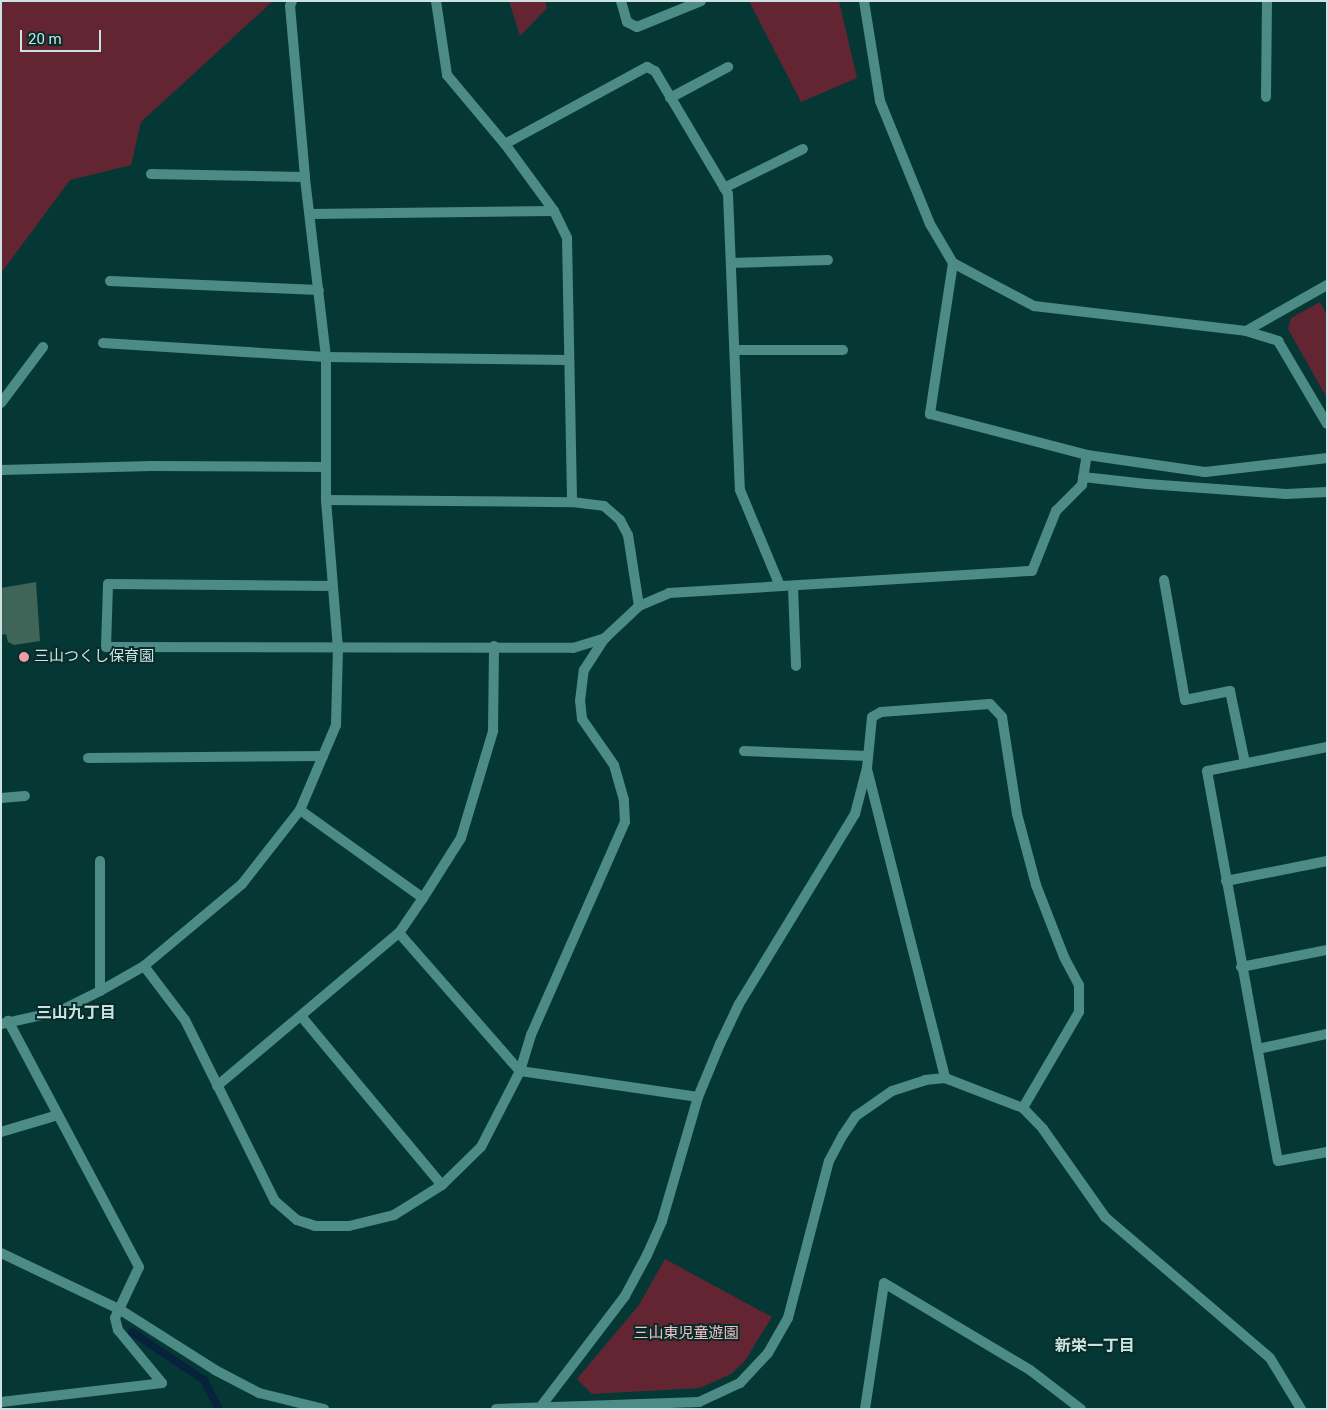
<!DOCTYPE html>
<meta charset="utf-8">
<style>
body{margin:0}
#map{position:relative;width:1328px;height:1410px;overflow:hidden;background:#053835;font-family:Roboto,"Noto Sans JP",sans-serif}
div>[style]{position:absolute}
.green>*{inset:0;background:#642532}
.stream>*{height:8px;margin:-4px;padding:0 4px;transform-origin:4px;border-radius:4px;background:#07223b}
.building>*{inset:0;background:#3e6557}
.service>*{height:10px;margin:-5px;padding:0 5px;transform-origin:5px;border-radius:5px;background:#4d8b87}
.minor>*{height:10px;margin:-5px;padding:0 5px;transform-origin:5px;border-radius:5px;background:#4d8b87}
.tertiary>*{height:10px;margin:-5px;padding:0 5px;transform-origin:5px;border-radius:5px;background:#4d8b87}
.dots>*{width:14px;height:14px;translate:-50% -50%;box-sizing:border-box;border:2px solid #082c2a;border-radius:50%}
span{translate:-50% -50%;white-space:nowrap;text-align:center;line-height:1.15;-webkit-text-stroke:4px #082c2a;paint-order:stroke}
.poi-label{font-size:15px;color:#cce3e1}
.left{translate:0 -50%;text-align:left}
.park-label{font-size:15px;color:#f9bec5}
.neighbourhood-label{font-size:16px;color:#cce3e1;font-weight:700}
.frame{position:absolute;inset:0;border:2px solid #cce3e1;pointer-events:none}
.scale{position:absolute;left:20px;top:30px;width:81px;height:22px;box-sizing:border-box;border:2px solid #cce3e1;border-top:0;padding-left:6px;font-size:15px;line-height:18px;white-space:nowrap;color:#cce3e1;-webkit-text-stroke:4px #082c2a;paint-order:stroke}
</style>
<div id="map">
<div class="green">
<div style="clip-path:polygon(1px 1px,273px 1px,141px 122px,131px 165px,70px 180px,1px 273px)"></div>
<div style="clip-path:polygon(509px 1px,545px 1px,547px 8px,520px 36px)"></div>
<div style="clip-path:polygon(749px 1px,839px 1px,857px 78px,801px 102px)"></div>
<div style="clip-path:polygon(1320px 302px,1327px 315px,1327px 398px,1288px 329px,1291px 318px)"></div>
<div style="clip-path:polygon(665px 1259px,772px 1317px,744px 1362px,731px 1374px,700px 1388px,592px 1394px,577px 1379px,639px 1305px)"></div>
</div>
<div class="stream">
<div style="left:132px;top:1332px;width:87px;rotate:33.7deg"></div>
<div style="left:204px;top:1380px;width:33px;rotate:63deg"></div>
</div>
<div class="building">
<div style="clip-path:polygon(36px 582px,40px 641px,14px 645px,8px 642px,6px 634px,1px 635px,1px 588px)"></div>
</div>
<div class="service">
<div style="left:670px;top:98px;width:66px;rotate:-28.1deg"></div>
<div style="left:505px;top:144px;width:162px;rotate:-28.5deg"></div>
<div style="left:647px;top:67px;width:9px;rotate:27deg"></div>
<div style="left:655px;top:71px;width:143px;rotate:59.3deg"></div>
<div style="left:728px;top:194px;width:296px;rotate:87.7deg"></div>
<div style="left:740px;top:490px;width:104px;rotate:67.4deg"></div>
<div style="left:724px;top:188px;width:88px;rotate:-26.3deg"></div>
<div style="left:731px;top:263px;width:97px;rotate:-1.8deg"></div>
<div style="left:735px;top:350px;width:108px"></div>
<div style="left:1083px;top:477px;width:64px;rotate:6.2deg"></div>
<div style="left:1164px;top:580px;width:122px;rotate:80.1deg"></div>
<div style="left:1185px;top:700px;width:46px;rotate:-11.3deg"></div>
<div style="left:1230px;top:691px;width:74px;rotate:78.2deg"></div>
<div style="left:793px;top:587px;width:79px;rotate:87.8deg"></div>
<div style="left:1327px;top:747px;width:122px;rotate:168.7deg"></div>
<div style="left:1207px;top:771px;width:396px;rotate:79.7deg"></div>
<div style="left:1278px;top:1161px;width:50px;rotate:-10.4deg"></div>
<div style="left:744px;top:751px;width:124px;rotate:2.3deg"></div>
<div style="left:1226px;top:881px;width:103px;rotate:-11.2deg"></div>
<div style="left:1241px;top:967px;width:88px;rotate:-11.2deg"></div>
<div style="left:1258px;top:1049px;width:71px;rotate:-12.3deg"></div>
</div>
<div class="minor">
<div style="left:436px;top:1px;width:75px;rotate:81.5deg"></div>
<div style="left:447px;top:75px;width:90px;rotate:50deg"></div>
<div style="left:505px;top:144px;width:83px;rotate:53.8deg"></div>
<div style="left:554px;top:211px;width:30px;rotate:64deg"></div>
<div style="left:567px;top:238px;width:264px;rotate:88.9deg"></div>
<div style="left:621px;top:1px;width:22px;rotate:74deg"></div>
<div style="left:627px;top:22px;width:11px;rotate:27deg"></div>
<div style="left:637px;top:27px;width:69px;rotate:-22.1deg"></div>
<div style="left:864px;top:1px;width:101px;rotate:80.9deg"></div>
<div style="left:880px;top:101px;width:133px;rotate:67.9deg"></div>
<div style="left:930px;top:224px;width:45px;rotate:59.5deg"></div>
<div style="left:953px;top:263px;width:92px;rotate:28deg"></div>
<div style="left:1034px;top:306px;width:213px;rotate:6.7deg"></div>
<div style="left:1246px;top:331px;width:34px;rotate:17deg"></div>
<div style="left:1278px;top:341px;width:96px;rotate:59.4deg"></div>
<div style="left:1266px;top:97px;width:96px;rotate:-89.4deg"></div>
<div style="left:151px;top:174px;width:154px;rotate:1.1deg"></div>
<div style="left:310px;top:214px;width:244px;rotate:-0.7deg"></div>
<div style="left:953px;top:263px;width:153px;rotate:98.7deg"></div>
<div style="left:930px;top:414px;width:162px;rotate:14.6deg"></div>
<div style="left:1087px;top:455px;width:119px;rotate:8.2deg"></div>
<div style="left:1205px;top:472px;width:123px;rotate:-6.5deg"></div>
<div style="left:110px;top:281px;width:209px;rotate:2.5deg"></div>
<div style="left:1246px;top:331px;width:93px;rotate:-29.6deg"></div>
<div style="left:103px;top:343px;width:223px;rotate:3.6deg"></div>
<div style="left:326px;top:357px;width:241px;rotate:0.7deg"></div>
<div style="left:1px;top:403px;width:70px;rotate:-53.1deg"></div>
<div style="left:1px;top:470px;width:151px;rotate:-1.5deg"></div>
<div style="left:152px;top:466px;width:173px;rotate:0.3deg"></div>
<div style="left:1147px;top:484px;width:139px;rotate:4.1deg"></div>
<div style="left:1286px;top:494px;width:41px;rotate:-2.8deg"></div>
<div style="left:326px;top:500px;width:246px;rotate:0.5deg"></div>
<div style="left:572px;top:502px;width:32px;rotate:7deg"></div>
<div style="left:604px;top:506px;width:21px;rotate:41deg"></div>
<div style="left:620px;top:520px;width:17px;rotate:62deg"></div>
<div style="left:628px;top:535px;width:72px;rotate:81.2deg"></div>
<div style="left:332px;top:586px;width:224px;rotate:-179.5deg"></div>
<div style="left:108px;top:584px;width:63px;rotate:91.8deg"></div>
<div style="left:106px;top:647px;width:467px;rotate:0.1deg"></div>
<div style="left:573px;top:648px;width:34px;rotate:-17deg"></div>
<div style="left:605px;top:638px;width:47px;rotate:-43.3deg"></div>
<div style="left:639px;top:606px;width:33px;rotate:-23deg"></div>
<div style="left:669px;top:593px;width:364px;rotate:-3.5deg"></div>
<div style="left:1032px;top:571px;width:65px;rotate:-68.2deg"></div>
<div style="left:1056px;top:511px;width:37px;rotate:-45deg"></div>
<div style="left:1082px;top:485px;width:30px;rotate:-81deg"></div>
<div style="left:88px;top:758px;width:235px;rotate:-0.5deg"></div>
<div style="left:867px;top:769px;width:319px;rotate:75.8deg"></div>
<div style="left:1px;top:798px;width:24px;rotate:-5deg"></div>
<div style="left:300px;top:810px;width:151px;rotate:35.6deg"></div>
<div style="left:100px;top:861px;width:130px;rotate:90deg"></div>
<div style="left:399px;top:933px;width:184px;rotate:48.8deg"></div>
<div style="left:520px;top:1071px;width:180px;rotate:8.3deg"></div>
<div style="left:144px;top:966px;width:68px;rotate:52.8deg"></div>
<div style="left:185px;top:1020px;width:202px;rotate:63.6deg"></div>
<div style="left:275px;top:1201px;width:29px;rotate:41deg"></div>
<div style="left:297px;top:1220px;width:19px;rotate:18deg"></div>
<div style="left:315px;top:1226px;width:34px"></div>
<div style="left:349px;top:1226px;width:46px;rotate:-13.7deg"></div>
<div style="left:394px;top:1215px;width:57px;rotate:-32deg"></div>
<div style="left:442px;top:1185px;width:54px;rotate:-44.3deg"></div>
<div style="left:481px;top:1147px;width:85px;rotate:-62.8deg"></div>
<div style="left:520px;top:1071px;width:38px;rotate:-73deg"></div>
<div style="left:531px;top:1035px;width:233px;rotate:-66.2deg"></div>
<div style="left:625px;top:822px;width:22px;rotate:-93deg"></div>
<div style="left:624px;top:800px;width:36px;rotate:-106deg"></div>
<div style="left:614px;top:765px;width:56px;rotate:-124.8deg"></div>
<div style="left:582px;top:719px;width:18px;rotate:-96deg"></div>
<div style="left:580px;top:701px;width:31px;rotate:-83deg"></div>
<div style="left:584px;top:670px;width:38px;rotate:-57deg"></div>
<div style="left:301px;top:1016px;width:220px;rotate:50.2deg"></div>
<div style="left:1px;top:1024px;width:60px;rotate:-12.4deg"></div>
<div style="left:60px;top:1011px;width:45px;rotate:-26.6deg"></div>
<div style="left:100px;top:991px;width:51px;rotate:-29.6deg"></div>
<div style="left:144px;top:966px;width:128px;rotate:-39.9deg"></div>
<div style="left:242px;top:884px;width:94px;rotate:-51.9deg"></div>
<div style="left:300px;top:810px;width:92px;rotate:-67deg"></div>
<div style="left:336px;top:725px;width:76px;rotate:-88.5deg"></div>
<div style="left:338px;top:649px;width:149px;rotate:-94.6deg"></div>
<div style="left:326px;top:500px;width:143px;rotate:-90deg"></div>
<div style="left:326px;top:357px;width:181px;rotate:-96.7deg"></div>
<div style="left:305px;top:177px;width:172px;rotate:-95deg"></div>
<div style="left:290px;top:6px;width:5px;rotate:-68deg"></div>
<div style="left:217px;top:1086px;width:238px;rotate:-40.1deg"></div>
<div style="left:399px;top:933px;width:42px;rotate:-55.6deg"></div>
<div style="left:423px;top:898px;width:71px;rotate:-57.7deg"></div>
<div style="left:461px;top:838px;width:112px;rotate:-73.3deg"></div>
<div style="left:493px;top:731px;width:85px;rotate:-89.3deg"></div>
<div style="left:1px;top:1132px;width:59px;rotate:-16.6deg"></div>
<div style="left:1px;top:1253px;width:131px;rotate:25.4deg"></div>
<div style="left:119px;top:1309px;width:114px;rotate:32.4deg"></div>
<div style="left:215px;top:1370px;width:50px;rotate:27.6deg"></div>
<div style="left:259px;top:1393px;width:67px;rotate:13.8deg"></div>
<div style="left:1px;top:1402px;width:162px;rotate:-6.7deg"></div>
<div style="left:162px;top:1383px;width:69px;rotate:-129.7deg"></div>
<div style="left:118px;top:1330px;width:12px;rotate:-104deg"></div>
<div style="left:115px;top:1318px;width:56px;rotate:-64.8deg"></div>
<div style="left:139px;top:1267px;width:279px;rotate:-118deg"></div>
<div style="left:542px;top:1405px;width:137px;rotate:-52.7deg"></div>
<div style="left:625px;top:1296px;width:47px;rotate:-61.8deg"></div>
<div style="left:647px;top:1255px;width:37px;rotate:-66deg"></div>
<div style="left:662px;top:1221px;width:129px;rotate:-73.8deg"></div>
<div style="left:698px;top:1097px;width:57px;rotate:-67.5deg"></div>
<div style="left:720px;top:1044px;width:44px;rotate:-64.6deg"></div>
<div style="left:739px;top:1004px;width:223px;rotate:-58.6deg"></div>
<div style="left:855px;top:814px;width:48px;rotate:-75.4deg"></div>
<div style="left:867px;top:768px;width:51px;rotate:-84.4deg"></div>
<div style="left:872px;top:717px;width:10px;rotate:-29deg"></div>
<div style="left:881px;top:712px;width:109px;rotate:-4.2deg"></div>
<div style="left:990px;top:704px;width:18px;rotate:47deg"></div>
<div style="left:1002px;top:717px;width:98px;rotate:81.2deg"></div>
<div style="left:1017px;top:814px;width:73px;rotate:75deg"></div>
<div style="left:1036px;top:885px;width:77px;rotate:68.7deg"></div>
<div style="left:1064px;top:957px;width:32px;rotate:62deg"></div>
<div style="left:1079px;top:985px;width:27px;rotate:90deg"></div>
<div style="left:1079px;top:1012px;width:111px;rotate:120.3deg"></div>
<div style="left:496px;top:1409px;width:88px;rotate:-2deg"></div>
<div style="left:865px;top:1409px;width:127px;rotate:-81.4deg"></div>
<div style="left:884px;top:1283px;width:170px;rotate:30.8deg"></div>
<div style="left:1030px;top:1370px;width:64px;rotate:37.4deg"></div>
</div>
<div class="tertiary">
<div style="left:584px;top:1406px;width:115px;rotate:-2deg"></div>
<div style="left:699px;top:1402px;width:45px;rotate:-24.9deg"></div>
<div style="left:740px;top:1383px;width:41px;rotate:-47deg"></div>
<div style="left:768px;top:1353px;width:40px;rotate:-60.3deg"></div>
<div style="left:788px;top:1318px;width:162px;rotate:-75.4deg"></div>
<div style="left:829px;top:1161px;width:30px;rotate:-62deg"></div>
<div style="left:843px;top:1135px;width:23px;rotate:-56deg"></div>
<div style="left:856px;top:1116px;width:44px;rotate:-34.8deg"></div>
<div style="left:892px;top:1091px;width:35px;rotate:-18deg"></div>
<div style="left:925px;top:1080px;width:20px;rotate:-6deg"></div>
<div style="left:945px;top:1078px;width:84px;rotate:21deg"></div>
<div style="left:1023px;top:1108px;width:29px;rotate:46deg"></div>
<div style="left:1043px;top:1129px;width:108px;rotate:54.8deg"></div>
<div style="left:1105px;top:1217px;width:217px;rotate:40.5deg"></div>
<div style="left:1270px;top:1358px;width:60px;rotate:58.7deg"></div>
</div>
<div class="dots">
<div style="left:24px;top:657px;background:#f39aa7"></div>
</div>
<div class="poi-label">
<span class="left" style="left:34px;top:657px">三山つくし保育園</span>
</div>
<div class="park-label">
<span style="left:686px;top:1334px">三山東児童遊園</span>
</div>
<div class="neighbourhood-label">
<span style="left:76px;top:1013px">三山九丁目</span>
<span style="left:1095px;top:1346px">新栄一丁目</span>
</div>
<div class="frame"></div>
<div class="scale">20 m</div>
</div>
